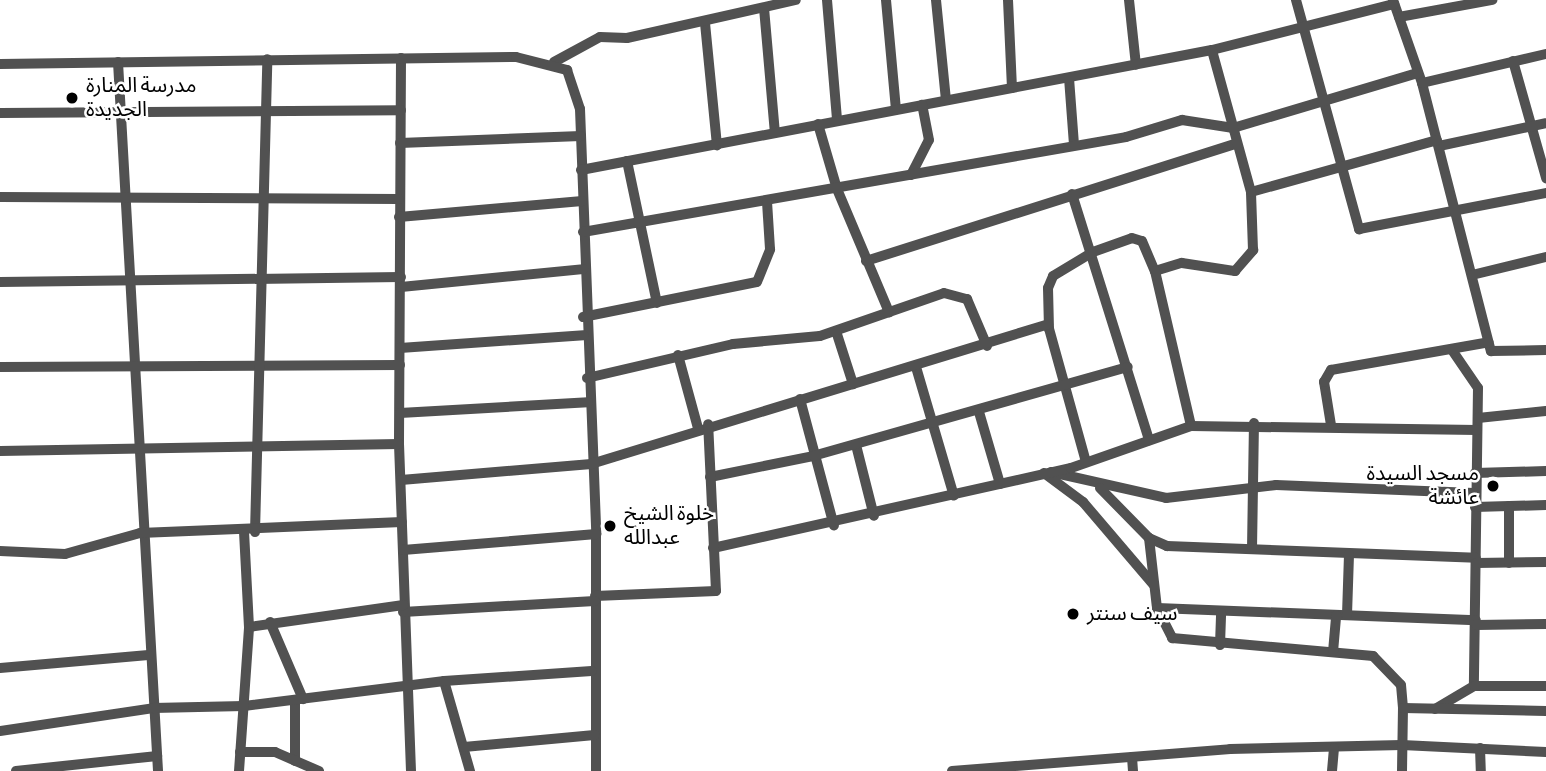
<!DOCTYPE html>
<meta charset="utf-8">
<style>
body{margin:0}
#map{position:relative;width:1546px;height:771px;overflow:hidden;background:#fff;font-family:"Sofia Sans Condensed","Noto Sans Arabic",sans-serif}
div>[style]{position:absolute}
.minor>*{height:10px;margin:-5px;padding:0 5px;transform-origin:5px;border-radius:5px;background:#515151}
.dots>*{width:19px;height:19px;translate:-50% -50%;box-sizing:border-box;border:4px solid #fff;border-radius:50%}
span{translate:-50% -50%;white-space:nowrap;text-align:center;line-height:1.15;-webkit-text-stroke:5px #fff;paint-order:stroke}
.poi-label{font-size:21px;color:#000}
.left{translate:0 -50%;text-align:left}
.right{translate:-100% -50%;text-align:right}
</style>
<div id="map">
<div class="minor">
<div style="left:827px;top:0;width:120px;rotate:85.2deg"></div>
<div style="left:886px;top:0;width:110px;rotate:84.8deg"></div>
<div style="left:936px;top:0;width:100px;rotate:84.3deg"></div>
<div style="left:1008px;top:0;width:88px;rotate:87.4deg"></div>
<div style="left:1129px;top:0;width:65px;rotate:83.9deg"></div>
<div style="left:1296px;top:0;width:238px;rotate:74.6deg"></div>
<div style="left:1359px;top:229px;width:190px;rotate:-10.9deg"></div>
<div style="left:1393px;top:0;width:88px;rotate:70.7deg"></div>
<div style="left:1422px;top:83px;width:277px;rotate:75.6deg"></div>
<div style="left:1491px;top:351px;width:55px;rotate:-1deg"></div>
<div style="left:764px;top:8px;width:125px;rotate:85deg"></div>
<div style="left:1399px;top:17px;width:95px;rotate:-10.4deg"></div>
<div style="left:705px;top:23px;width:123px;rotate:84.4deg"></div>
<div style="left:401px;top:58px;width:386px;rotate:90.3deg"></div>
<div style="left:399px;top:444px;width:327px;rotate:87.9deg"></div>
<div style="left:1513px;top:61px;width:122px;rotate:74.2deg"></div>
<div style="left:118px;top:62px;width:710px;rotate:86.77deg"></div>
<div style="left:554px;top:62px;width:52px;rotate:-28.5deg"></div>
<div style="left:600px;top:37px;width:27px;rotate:2deg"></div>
<div style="left:627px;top:38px;width:173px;rotate:-12.7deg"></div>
<div style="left:0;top:64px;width:516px;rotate:-0.78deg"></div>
<div style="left:516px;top:57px;width:53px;rotate:14.3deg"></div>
<div style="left:567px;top:70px;width:41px;rotate:71.6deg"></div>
<div style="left:580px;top:109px;width:425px;rotate:87.8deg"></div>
<div style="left:596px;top:534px;width:237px;rotate:90deg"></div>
<div style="left:1069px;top:78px;width:66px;rotate:85.7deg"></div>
<div style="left:1422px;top:83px;width:127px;rotate:-13.2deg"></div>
<div style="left:0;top:113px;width:401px;rotate:-0.4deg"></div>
<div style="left:818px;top:124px;width:68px;rotate:73.7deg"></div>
<div style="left:837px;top:189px;width:134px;rotate:67.1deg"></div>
<div style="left:400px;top:143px;width:181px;rotate:-2.2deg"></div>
<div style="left:1439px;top:146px;width:109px;rotate:-12.1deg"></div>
<div style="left:627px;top:161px;width:145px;rotate:78.1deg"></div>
<div style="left:581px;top:170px;width:642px;rotate:-10.77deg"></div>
<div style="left:1212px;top:50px;width:188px;rotate:-14.2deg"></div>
<div style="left:911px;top:175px;width:39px;rotate:-63deg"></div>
<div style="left:929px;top:140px;width:36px;rotate:-101deg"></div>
<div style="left:1251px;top:192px;width:193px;rotate:-15.6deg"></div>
<div style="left:1072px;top:194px;width:258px;rotate:72.6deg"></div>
<div style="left:0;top:197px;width:399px;rotate:0.3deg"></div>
<div style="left:399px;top:217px;width:184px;rotate:-5deg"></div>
<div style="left:583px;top:232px;width:551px;rotate:-9.92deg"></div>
<div style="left:1126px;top:137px;width:59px;rotate:-16.9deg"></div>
<div style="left:1182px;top:120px;width:52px;rotate:8.9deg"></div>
<div style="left:1233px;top:128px;width:193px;rotate:-16.6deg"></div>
<div style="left:866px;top:261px;width:389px;rotate:-17.6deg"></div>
<div style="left:1155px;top:271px;width:28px;rotate:-17deg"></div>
<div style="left:1182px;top:263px;width:54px;rotate:8.6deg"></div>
<div style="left:1235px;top:271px;width:28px;rotate:-49deg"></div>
<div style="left:1253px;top:250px;width:58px;rotate:-92deg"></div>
<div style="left:1251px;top:192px;width:147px;rotate:-105.4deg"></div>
<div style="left:1472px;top:275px;width:76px;rotate:-13.7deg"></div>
<div style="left:0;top:282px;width:401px;rotate:-0.7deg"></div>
<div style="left:401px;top:287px;width:183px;rotate:-5.6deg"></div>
<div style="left:583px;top:317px;width:177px;rotate:-11.4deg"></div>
<div style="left:757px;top:282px;width:35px;rotate:-68deg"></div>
<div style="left:770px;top:249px;width:48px;rotate:-93.6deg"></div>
<div style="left:836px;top:331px;width:56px;rotate:72.2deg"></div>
<div style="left:400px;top:348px;width:184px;rotate:-4deg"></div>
<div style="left:1452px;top:350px;width:46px;rotate:55.6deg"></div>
<div style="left:1478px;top:388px;width:298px;rotate:90.8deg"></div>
<div style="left:678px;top:355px;width:76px;rotate:74.7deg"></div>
<div style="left:0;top:367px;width:400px;rotate:-0.3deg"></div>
<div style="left:916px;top:367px;width:134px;rotate:73.6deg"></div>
<div style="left:587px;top:378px;width:150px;rotate:-13.1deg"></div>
<div style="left:733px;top:344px;width:87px;rotate:-5.3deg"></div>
<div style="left:820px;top:336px;width:131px;rotate:-19.1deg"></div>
<div style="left:944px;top:293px;width:24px;rotate:15deg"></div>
<div style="left:967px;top:299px;width:51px;rotate:66.9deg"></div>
<div style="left:800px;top:399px;width:131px;rotate:75deg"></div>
<div style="left:979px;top:412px;width:75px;rotate:73.7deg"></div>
<div style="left:400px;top:413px;width:188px;rotate:-3.3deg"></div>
<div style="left:1478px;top:418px;width:68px;rotate:-5.9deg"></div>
<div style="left:1331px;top:425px;width:44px;rotate:-99.2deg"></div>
<div style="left:1324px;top:382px;width:14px;rotate:-60deg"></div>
<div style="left:1331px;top:370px;width:160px;rotate:-10deg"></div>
<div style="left:856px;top:445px;width:73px;rotate:75.8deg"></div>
<div style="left:0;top:451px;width:399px;rotate:-1deg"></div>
<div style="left:1086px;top:462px;width:138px;rotate:-105.5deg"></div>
<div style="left:1049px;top:329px;width:41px;rotate:-91.4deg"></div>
<div style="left:1048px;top:288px;width:13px;rotate:-67deg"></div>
<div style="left:1053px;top:276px;width:47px;rotate:-31deg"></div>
<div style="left:1093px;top:252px;width:41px;rotate:-19.7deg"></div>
<div style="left:1132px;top:238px;width:10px;rotate:17deg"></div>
<div style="left:1142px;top:241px;width:33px;rotate:67deg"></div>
<div style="left:1155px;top:271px;width:159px;rotate:76.9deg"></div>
<div style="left:1051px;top:472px;width:118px;rotate:12.7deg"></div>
<div style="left:1166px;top:498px;width:111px;rotate:-6.7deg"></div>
<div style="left:1276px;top:485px;width:198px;rotate:2.3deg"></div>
<div style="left:1044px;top:473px;width:49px;rotate:36.6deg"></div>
<div style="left:1083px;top:502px;width:109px;rotate:49.5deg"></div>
<div style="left:1475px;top:473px;width:71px;rotate:-1.6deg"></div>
<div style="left:710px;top:477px;width:105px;rotate:-11.5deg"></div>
<div style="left:813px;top:456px;width:327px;rotate:-15.8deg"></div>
<div style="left:401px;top:480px;width:191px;rotate:-4.8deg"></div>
<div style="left:591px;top:464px;width:478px;rotate:-17deg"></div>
<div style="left:1100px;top:488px;width:70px;rotate:45.6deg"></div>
<div style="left:1149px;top:538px;width:20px;rotate:24deg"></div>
<div style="left:1167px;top:546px;width:309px;rotate:2.2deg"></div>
<div style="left:1475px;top:507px;width:71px;rotate:-1.6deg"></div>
<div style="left:255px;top:532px;width:473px;rotate:-88.5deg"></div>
<div style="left:1149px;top:538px;width:70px;rotate:83.5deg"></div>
<div style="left:1157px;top:608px;width:34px;rotate:63deg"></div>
<div style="left:1172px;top:638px;width:202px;rotate:5.1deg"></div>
<div style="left:1373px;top:656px;width:40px;rotate:46deg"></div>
<div style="left:1401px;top:685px;width:23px;rotate:85deg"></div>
<div style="left:713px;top:548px;width:367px;rotate:-12.6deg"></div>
<div style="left:1071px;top:468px;width:127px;rotate:-19.3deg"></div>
<div style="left:1191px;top:426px;width:286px;rotate:0.8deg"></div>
<div style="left:1252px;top:549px;width:126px;rotate:-89.1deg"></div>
<div style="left:403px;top:550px;width:194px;rotate:-4.7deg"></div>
<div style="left:0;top:551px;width:65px;rotate:2.6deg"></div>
<div style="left:65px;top:554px;width:78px;rotate:-15.6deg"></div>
<div style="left:140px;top:533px;width:262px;rotate:-2.4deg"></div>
<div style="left:1476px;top:563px;width:70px;rotate:-0.8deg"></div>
<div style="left:1509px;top:563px;width:57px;rotate:-90deg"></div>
<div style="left:595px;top:596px;width:121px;rotate:-2.4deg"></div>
<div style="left:716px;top:591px;width:167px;rotate:-92.7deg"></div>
<div style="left:1157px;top:608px;width:319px;rotate:2.2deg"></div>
<div style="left:403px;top:612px;width:192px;rotate:-3.3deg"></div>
<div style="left:1347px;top:615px;width:61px;rotate:-88.1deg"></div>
<div style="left:270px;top:622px;width:84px;rotate:66.8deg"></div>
<div style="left:1476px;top:625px;width:70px;rotate:-0.8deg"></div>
<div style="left:249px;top:627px;width:156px;rotate:-8.1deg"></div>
<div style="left:1220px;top:645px;width:32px;rotate:-88deg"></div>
<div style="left:1333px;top:652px;width:37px;rotate:-85deg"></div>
<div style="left:0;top:668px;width:149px;rotate:-5deg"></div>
<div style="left:444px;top:681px;width:94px;rotate:73.9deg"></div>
<div style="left:295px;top:701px;width:60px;rotate:90deg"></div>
<div style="left:1435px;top:709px;width:45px;rotate:-30.5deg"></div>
<div style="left:1474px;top:686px;width:72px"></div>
<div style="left:0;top:731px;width:155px;rotate:-8.5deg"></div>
<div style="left:153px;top:708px;width:91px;rotate:-1.3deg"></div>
<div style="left:244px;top:706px;width:202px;rotate:-7.1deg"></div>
<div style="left:444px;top:681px;width:148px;rotate:-3.9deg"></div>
<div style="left:464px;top:747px;width:131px;rotate:-5.3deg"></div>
<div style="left:1480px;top:748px;width:23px;rotate:88deg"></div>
<div style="left:240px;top:752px;width:35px"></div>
<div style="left:275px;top:752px;width:48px;rotate:23.4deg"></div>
<div style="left:1132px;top:757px;width:14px;rotate:86deg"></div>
<div style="left:16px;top:771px;width:142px;rotate:-6.1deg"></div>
<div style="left:239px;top:771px;width:144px;rotate:-86deg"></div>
<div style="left:249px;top:627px;width:94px;rotate:-93deg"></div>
<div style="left:952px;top:771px;width:279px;rotate:-4.5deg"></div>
<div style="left:1230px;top:749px;width:172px;rotate:-1.3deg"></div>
<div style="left:1402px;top:745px;width:144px;rotate:2.8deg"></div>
<div style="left:1332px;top:771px;width:23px;rotate:-85deg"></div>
<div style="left:1402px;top:771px;width:63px;rotate:-89.1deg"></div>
<div style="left:1403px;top:708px;width:143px;rotate:1.2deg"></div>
</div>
<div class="dots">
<div style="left:72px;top:98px;background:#000"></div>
<div style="left:1493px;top:486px;background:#000"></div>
<div style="left:610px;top:526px;background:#000"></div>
<div style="left:1073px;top:614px;background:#000"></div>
</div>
<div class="poi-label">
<span class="left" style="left:86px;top:98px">مدرسة المنارة<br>الجديدة</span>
<span class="right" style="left:1479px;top:486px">مسجد السيدة<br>عائشة</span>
<span class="left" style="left:624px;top:526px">خلوة الشيخ<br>عبدالله</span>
<span class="left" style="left:1087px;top:614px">سيف سنتر</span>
</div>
</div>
